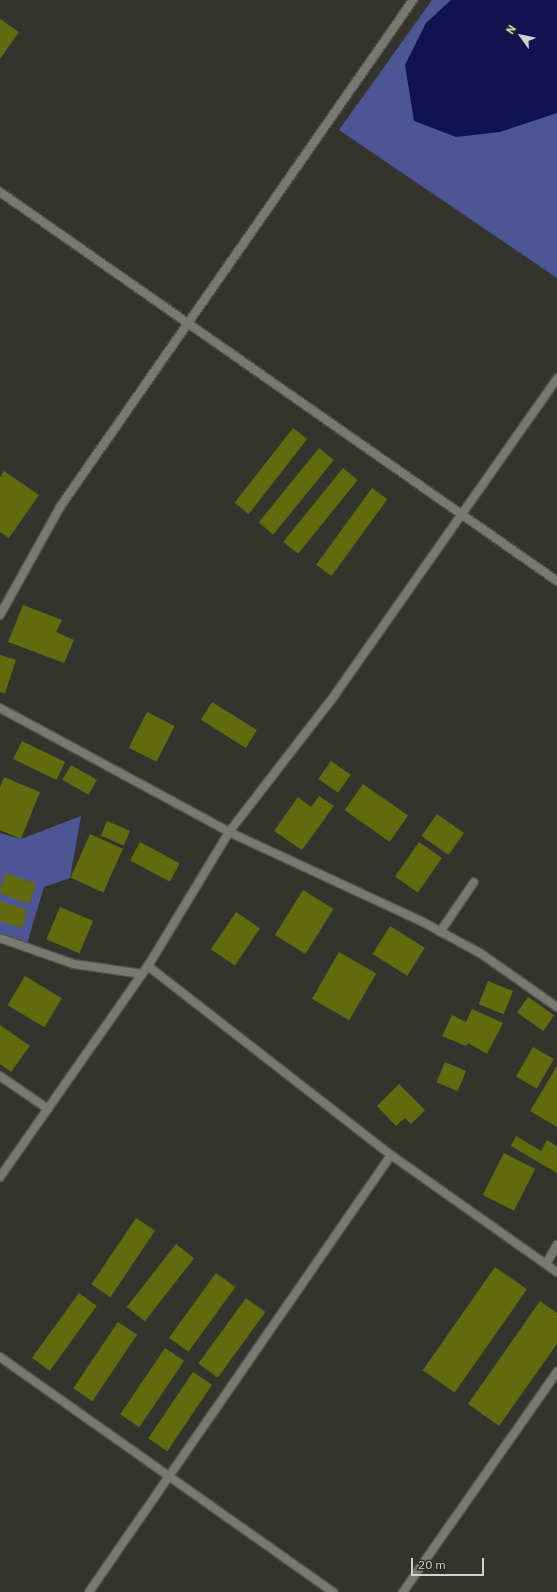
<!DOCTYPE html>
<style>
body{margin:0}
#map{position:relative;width:557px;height:1592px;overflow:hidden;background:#33342d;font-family:"IBM Plex Sans",sans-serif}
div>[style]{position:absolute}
.green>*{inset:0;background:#4c5694}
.water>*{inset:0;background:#131250}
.building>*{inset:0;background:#616a0d;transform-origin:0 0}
.roads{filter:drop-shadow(1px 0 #52534d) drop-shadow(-1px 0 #52534d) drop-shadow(0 1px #52534d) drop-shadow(0 -1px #52534d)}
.minor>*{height:8px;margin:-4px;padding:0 4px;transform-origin:4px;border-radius:4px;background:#787a72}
.tertiary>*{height:8px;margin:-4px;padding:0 4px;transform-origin:4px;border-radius:4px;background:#787a72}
span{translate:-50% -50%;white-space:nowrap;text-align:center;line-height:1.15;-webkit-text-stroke:4px #292a24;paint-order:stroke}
.north{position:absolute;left:501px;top:16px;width:40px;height:40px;-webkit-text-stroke:3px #292a24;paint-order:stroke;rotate:303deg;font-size:11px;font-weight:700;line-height:16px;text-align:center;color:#d1d2cd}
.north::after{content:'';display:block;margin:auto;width:14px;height:18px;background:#d1d2cd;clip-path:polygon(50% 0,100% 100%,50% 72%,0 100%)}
.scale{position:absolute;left:411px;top:1558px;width:73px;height:18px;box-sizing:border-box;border:2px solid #d1d2cd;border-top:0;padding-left:5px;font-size:12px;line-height:14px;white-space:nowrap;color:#d1d2cd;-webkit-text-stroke:3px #292a24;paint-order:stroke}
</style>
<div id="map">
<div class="green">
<div style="clip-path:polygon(432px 0,557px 0,557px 278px,339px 130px)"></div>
<div style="clip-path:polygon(81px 816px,70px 878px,44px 887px,26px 947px,0 938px,0 833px,21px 839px)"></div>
</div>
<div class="water">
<div style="clip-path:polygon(451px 0,557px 0,557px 113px,500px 132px,456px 137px,414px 121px,405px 65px,426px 23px)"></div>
</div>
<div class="building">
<div style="clip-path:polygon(0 19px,19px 32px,0 59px)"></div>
<div style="left:293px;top:428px;width:18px;height:95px;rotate:38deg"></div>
<div style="left:319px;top:448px;width:19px;height:96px;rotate:39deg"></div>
<div style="left:343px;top:468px;width:19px;height:95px;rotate:39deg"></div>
<div style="clip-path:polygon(4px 471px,39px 495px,9px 538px,0 532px,0 477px)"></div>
<div style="left:372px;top:488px;width:19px;height:95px;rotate:36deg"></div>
<div style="clip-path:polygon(23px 605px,62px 620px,56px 632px,74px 640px,64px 663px,8px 642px)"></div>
<div style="clip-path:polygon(0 655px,16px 660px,5px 693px,0 692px)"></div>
<div style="left:212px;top:702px;width:53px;height:21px;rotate:32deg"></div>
<div style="left:147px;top:712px;width:31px;height:40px;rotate:27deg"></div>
<div style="left:22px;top:741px;width:48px;height:20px;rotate:26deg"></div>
<div style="left:331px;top:761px;width:24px;height:22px;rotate:35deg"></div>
<div style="left:71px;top:765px;width:30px;height:17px;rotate:30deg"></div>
<div style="clip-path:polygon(4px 777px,40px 792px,21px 839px,0 830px,0 787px)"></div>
<div style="left:363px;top:784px;width:55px;height:32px;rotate:35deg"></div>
<div style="clip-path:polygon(319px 796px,334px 806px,302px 850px,274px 831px,298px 797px,311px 807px)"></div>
<div style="left:437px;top:814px;width:33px;height:27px;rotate:35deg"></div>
<div style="left:107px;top:821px;width:25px;height:16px;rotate:23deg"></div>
<div style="left:90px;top:834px;width:36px;height:48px;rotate:24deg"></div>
<div style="left:140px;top:842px;width:45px;height:21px;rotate:28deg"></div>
<div style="left:419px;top:842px;width:28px;height:42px;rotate:35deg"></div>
<div style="left:6px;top:873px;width:32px;height:21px;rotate:20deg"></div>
<div style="left:303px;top:890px;width:36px;height:53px;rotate:32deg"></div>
<div style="clip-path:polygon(0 901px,27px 910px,22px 928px,0 921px)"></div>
<div style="left:60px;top:907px;width:36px;height:35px;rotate:23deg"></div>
<div style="left:236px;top:912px;width:29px;height:45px;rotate:34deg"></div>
<div style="left:390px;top:926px;width:41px;height:33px;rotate:32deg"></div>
<div style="left:339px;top:952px;width:43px;height:54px;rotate:30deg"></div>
<div style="left:25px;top:976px;width:43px;height:34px;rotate:31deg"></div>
<div style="left:488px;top:981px;width:27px;height:25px;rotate:22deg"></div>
<div style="left:528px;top:997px;width:32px;height:19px;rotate:35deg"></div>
<div style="clip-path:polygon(472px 1009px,503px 1023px,487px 1054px,468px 1043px,466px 1046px,442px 1036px,452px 1015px,466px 1022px)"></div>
<div style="clip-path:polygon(0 1025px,30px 1046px,11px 1072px,0 1064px)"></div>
<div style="left:533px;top:1047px;width:24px;height:34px;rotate:30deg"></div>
<div style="left:445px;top:1062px;width:23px;height:22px;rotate:23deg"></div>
<div style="clip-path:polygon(557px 1066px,557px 1127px,530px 1111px)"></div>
<div style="clip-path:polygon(399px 1084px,425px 1110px,411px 1124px,405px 1118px,396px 1126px,377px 1106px)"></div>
<div style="clip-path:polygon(516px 1136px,541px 1151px,547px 1140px,557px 1146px,557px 1173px,511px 1146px)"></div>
<div style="left:504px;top:1153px;width:35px;height:47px;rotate:27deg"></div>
<div style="left:136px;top:1218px;width:23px;height:80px;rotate:34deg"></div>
<div style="left:176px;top:1244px;width:23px;height:80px;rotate:38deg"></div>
<div style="left:495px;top:1267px;width:39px;height:126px;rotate:35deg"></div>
<div style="left:216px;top:1273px;width:24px;height:80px;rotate:36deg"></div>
<div style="left:79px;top:1293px;width:22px;height:80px;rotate:36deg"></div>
<div style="left:246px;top:1298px;width:24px;height:81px;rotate:36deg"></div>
<div style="clip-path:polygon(540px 1301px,557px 1313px,557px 1344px,499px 1426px,468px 1404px)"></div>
<div style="left:118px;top:1322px;width:23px;height:80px;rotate:34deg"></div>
<div style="left:165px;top:1348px;width:23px;height:80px;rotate:34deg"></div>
<div style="left:193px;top:1372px;width:23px;height:80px;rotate:34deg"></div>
</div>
<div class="roads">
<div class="minor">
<div style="left:0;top:192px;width:679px;rotate:34.93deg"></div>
<div style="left:0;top:615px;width:124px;rotate:-60.9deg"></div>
<div style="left:60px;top:507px;width:618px;rotate:-55.15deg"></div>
<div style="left:0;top:708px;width:260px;rotate:28.4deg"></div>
<div style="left:229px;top:832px;width:212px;rotate:24.9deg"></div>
<div style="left:421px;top:921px;width:67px;rotate:28.5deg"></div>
<div style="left:480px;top:953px;width:94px;rotate:35deg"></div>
<div style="left:440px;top:932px;width:60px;rotate:-55.8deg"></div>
<div style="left:0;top:938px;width:78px;rotate:19.4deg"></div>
<div style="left:74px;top:964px;width:69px;rotate:8.4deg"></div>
<div style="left:148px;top:966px;width:308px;rotate:37.9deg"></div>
<div style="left:391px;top:1155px;width:203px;rotate:35.2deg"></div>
<div style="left:0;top:1076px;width:58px;rotate:34.5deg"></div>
<div style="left:546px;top:1264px;width:22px;rotate:-60deg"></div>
<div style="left:0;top:1357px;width:408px;rotate:35.2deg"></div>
<div style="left:89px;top:1592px;width:531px;rotate:-55.35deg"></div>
<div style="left:403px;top:1592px;width:269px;rotate:-55deg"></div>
</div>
<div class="tertiary">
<div style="left:0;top:1177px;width:258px;rotate:-55deg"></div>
<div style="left:148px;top:966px;width:157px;rotate:-58.8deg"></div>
<div style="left:229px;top:832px;width:172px;rotate:-52.3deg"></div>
<div style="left:334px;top:696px;width:388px;rotate:-54.9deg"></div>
</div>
</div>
<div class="north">N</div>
<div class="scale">20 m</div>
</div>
